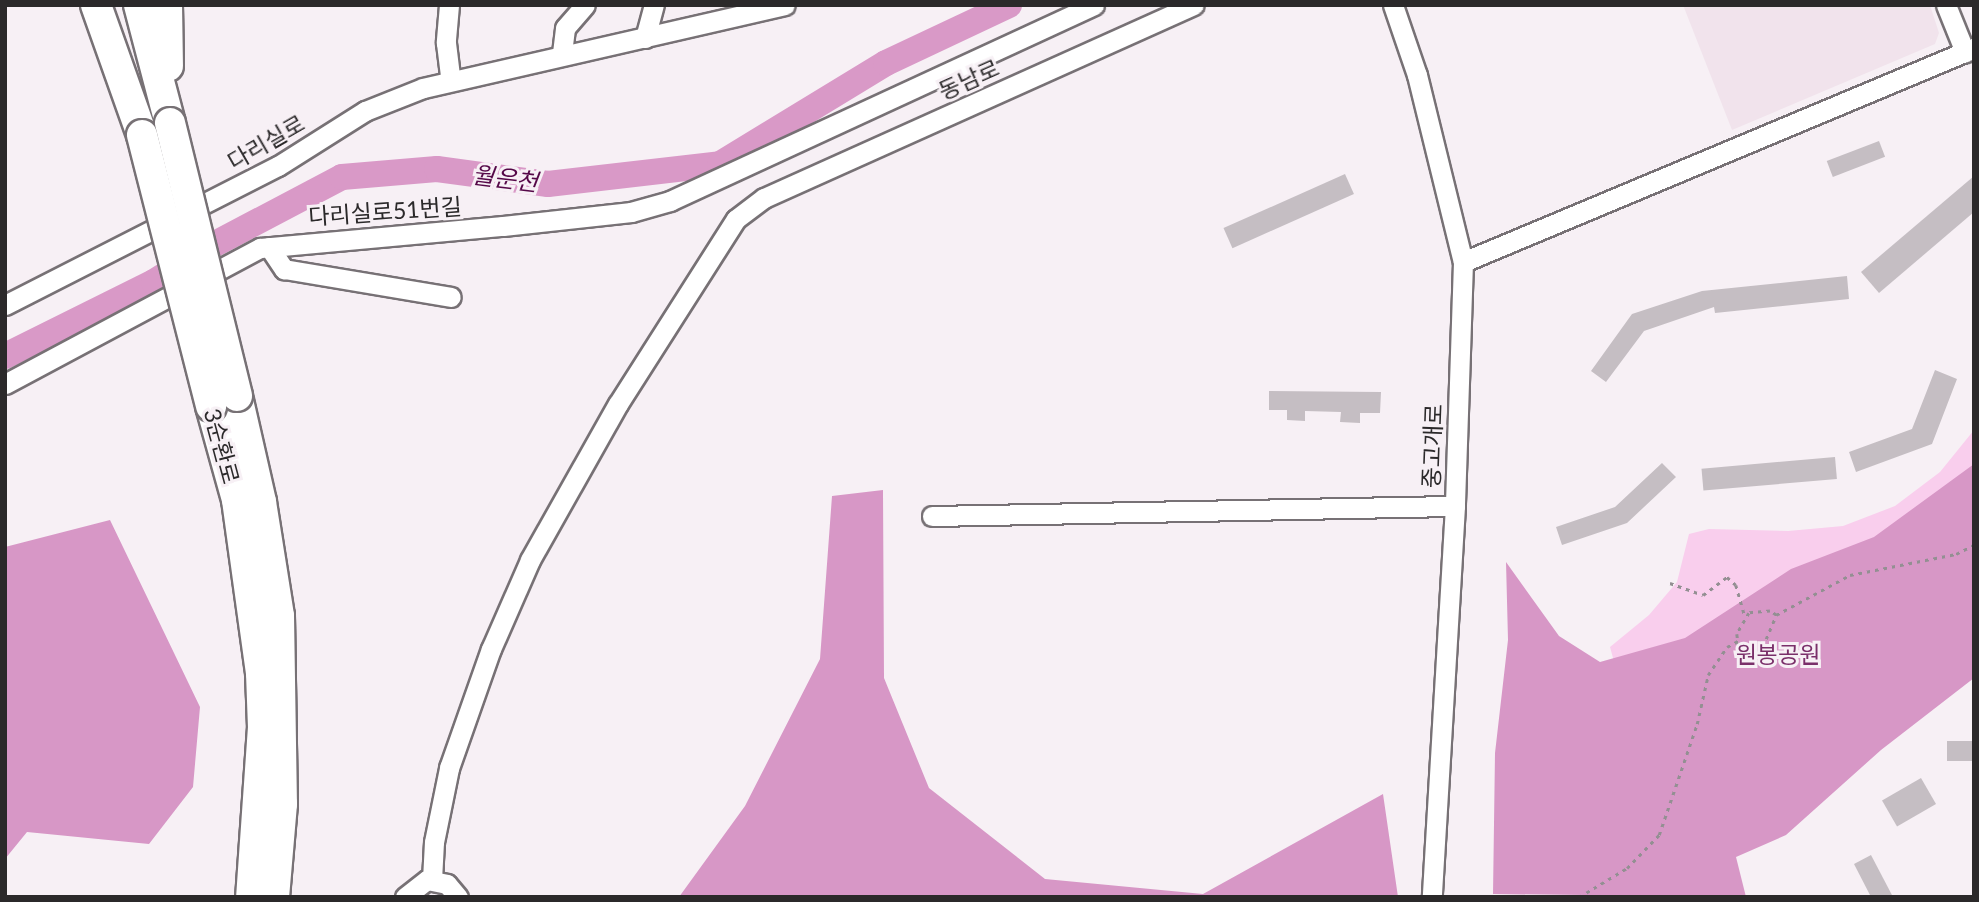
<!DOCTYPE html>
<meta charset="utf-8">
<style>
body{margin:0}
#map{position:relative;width:1979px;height:902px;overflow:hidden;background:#f7f0f5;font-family:Lato,"Noto Sans KR",sans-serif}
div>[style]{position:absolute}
.built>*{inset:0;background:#f1e3ec}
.green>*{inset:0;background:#f9ceed}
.forest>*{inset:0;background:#d797c6}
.river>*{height:26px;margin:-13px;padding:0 13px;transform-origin:13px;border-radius:13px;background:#d999c7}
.building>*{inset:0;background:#c5bec3;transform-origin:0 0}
.path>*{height:2.5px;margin-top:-1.25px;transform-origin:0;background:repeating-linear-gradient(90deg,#938f92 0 3.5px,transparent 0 8.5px)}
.roads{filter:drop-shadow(2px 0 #777175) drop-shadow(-2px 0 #777175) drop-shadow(0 2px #777175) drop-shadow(0 -2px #777175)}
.minor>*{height:19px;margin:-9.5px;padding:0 9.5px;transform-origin:9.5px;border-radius:9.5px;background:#fff}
.highway>*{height:30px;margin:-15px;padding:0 15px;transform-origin:15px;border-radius:15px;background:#fff}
.bridges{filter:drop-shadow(2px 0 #777175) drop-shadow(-2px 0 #777175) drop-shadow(0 2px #777175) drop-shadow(0 -2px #777175)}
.highway-bridge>*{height:30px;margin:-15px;padding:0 15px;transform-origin:15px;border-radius:15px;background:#fff}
span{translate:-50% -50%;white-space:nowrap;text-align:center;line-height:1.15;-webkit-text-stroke:6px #f7f0f5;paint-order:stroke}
.street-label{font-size:23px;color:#2b292a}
.park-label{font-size:23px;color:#7a2f6a}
.water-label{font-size:24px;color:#550848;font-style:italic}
.frame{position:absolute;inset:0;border:7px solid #2b292a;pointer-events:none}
</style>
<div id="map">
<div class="built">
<div style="clip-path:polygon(1683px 5px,1930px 5px,1939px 33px,1935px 44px,1732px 130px)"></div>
</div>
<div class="green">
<div style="clip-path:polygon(1974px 430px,1974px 671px,1622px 691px,1610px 647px,1649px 615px,1677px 582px,1689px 534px,1709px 529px,1788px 531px,1843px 526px,1895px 506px,1940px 472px)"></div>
</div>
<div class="forest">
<div style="clip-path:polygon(1974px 464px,1974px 678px,1881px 750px,1786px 835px,1736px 857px,1746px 897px,1493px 894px,1495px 753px,1508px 640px,1506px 562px,1559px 636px,1600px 662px,1685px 638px,1791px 569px,1874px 537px)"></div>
<div style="clip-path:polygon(883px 490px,884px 678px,929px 788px,1045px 879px,1203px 894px,1383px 794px,1398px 897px,679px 897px,745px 806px,820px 659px,832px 496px)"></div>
<div style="clip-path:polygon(110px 520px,200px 707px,193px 787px,149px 844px,27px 832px,5px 859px,5px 547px)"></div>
</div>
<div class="river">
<div style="left:5px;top:356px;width:166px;rotate:-26.4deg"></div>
<div style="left:154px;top:282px;width:67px;rotate:-32.3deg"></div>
<div style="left:211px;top:246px;width:148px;rotate:-27.8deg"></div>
<div style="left:342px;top:177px;width:95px;rotate:-4.8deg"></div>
<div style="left:437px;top:169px;width:112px;rotate:7.7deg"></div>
<div style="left:548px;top:184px;width:173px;rotate:-6.6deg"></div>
<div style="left:720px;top:164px;width:194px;rotate:-31.3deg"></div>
<div style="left:886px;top:63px;width:136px;rotate:-25.2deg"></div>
</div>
<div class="building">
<div style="left:1879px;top:141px;width:17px;height:56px;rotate:69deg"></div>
<div style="left:1345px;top:174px;width:22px;height:133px;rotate:66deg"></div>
<div style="clip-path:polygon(1974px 176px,1974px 212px,1879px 293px,1861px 272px)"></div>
<div style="clip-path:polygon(1847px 276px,1849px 299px,1715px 313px,1714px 307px,1644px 331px,1606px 382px,1591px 371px,1632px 314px,1702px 291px)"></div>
<div style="clip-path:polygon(1935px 370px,1957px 379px,1932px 444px,1856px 472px,1849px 452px,1912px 429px)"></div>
<div style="clip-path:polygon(1269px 391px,1381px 392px,1380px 413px,1360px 413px,1360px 423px,1340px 422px,1341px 412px,1305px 411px,1305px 421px,1287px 420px,1287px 410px,1269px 410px)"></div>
<div style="left:1835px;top:457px;width:22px;height:134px;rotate:85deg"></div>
<div style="clip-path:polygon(1662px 463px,1676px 477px,1627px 523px,1562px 545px,1556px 527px,1615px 507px)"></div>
<div style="left:1947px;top:741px;width:27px;height:20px"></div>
<div style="left:1921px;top:778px;width:30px;height:45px;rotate:60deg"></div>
<div style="clip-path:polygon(1871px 855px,1893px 897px,1871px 897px,1854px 864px)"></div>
</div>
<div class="path">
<div style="left:1670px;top:583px;width:35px;rotate:20deg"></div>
<div style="left:1703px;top:595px;width:30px;rotate:-37deg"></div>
<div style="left:1727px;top:577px;width:12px;rotate:42deg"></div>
<div style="left:1736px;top:585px;width:33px;rotate:74deg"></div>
<div style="left:1776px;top:615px;width:7px;rotate:-146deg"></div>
<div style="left:1770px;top:611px;width:21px;rotate:175deg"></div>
<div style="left:1749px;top:613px;width:24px;rotate:120deg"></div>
<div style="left:1737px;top:634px;width:14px;rotate:82deg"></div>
<div style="left:1739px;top:648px;width:12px"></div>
<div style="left:1751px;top:648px;width:17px;rotate:-31deg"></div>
<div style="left:1766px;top:639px;width:26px;rotate:-67deg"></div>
<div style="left:1776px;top:615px;width:84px;rotate:-28.4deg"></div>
<div style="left:1850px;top:575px;width:108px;rotate:-11.2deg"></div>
<div style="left:1956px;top:554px;width:20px;rotate:-27deg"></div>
<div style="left:1579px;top:897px;width:56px;rotate:-31.1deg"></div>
<div style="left:1627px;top:868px;width:46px;rotate:-45.9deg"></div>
<div style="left:1659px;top:835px;width:117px;rotate:-71.1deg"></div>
<div style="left:1697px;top:724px;width:50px;rotate:-77.3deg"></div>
<div style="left:1708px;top:675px;width:34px;rotate:-56deg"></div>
<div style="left:1727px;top:647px;width:13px;rotate:-29deg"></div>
</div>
<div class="roads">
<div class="minor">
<div style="left:449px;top:5px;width:38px;rotate:95deg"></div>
<div style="left:446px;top:43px;width:38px;rotate:83deg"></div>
<div style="left:1393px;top:5px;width:74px;rotate:71.1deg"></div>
<div style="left:1417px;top:75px;width:193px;rotate:76.2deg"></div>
<div style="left:1463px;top:262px;width:244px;rotate:91.9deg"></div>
<div style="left:1455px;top:506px;width:392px;rotate:93.4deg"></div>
<div style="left:1946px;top:5px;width:51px;rotate:68deg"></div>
<div style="left:645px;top:38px;width:34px;rotate:-75deg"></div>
<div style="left:562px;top:53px;width:25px;rotate:-83deg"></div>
<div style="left:565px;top:28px;width:30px;rotate:-49deg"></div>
<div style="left:269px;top:247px;width:27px;rotate:56deg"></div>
<div style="left:284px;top:269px;width:169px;rotate:9.5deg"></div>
<div style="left:1463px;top:262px;width:554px;rotate:-22.72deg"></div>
<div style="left:5px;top:305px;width:306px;rotate:-27deg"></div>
<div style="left:278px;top:166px;width:103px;rotate:-32.3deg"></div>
<div style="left:365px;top:111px;width:62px;rotate:-21.6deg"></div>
<div style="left:423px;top:88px;width:371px;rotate:-12.9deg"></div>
<div style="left:5px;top:384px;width:289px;rotate:-28.1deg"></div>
<div style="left:260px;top:248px;width:244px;rotate:-5.2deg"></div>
<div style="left:503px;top:226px;width:129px;rotate:-6.2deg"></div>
<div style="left:631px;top:212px;width:41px;rotate:-15.8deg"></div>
<div style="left:670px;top:201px;width:467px;rotate:-24.8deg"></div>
<div style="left:932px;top:516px;width:523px;rotate:-1.1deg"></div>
<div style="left:432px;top:880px;width:38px;rotate:-87deg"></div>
<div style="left:434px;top:842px;width:76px;rotate:-78.5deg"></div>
<div style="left:449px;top:768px;width:126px;rotate:-70.6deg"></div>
<div style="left:491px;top:649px;width:97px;rotate:-66.3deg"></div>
<div style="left:530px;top:560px;width:179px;rotate:-60.6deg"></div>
<div style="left:618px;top:404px;width:219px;rotate:-57.5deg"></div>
<div style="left:736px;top:219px;width:35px;rotate:-37deg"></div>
<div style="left:764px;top:198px;width:471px;rotate:-24.2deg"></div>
<div style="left:405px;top:897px;width:28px;rotate:-38deg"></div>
<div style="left:427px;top:880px;width:20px;rotate:11deg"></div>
<div style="left:447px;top:884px;width:17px;rotate:50deg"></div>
</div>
<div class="highway">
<div style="left:96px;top:5px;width:138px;rotate:70.5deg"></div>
<div style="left:139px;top:5px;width:122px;rotate:75.3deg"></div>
<div style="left:167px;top:5px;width:61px;rotate:89.1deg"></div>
<div style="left:237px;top:396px;width:109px;rotate:77.2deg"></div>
<div style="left:261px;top:502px;width:115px;rotate:81deg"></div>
<div style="left:279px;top:616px;width:188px;rotate:89.1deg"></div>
<div style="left:282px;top:804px;width:93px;rotate:94.9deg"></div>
<div style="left:211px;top:406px;width:98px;rotate:74.5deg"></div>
<div style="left:237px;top:500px;width:175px;rotate:82.1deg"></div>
<div style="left:261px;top:673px;width:54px;rotate:87.9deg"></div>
<div style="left:263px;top:727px;width:170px;rotate:94deg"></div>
</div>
</div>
<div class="bridges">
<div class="highway-bridge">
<div style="left:170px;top:123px;width:281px;rotate:76.2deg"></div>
<div style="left:142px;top:135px;width:280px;rotate:75.7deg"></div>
</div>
</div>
<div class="street-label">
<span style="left:969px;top:79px;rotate:-24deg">동남로</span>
<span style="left:266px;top:142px;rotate:-30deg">다리실로</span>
<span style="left:385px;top:211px;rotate:-4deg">다리실로51번길</span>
<span style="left:222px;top:446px;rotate:75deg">3순환로</span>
<span style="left:1432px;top:446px;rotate:-88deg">중고개로</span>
</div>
<div class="park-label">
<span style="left:1778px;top:654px">원봉공원</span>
</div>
<div class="water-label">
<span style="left:505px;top:178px;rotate:7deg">월운천</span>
</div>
<div class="frame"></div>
</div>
